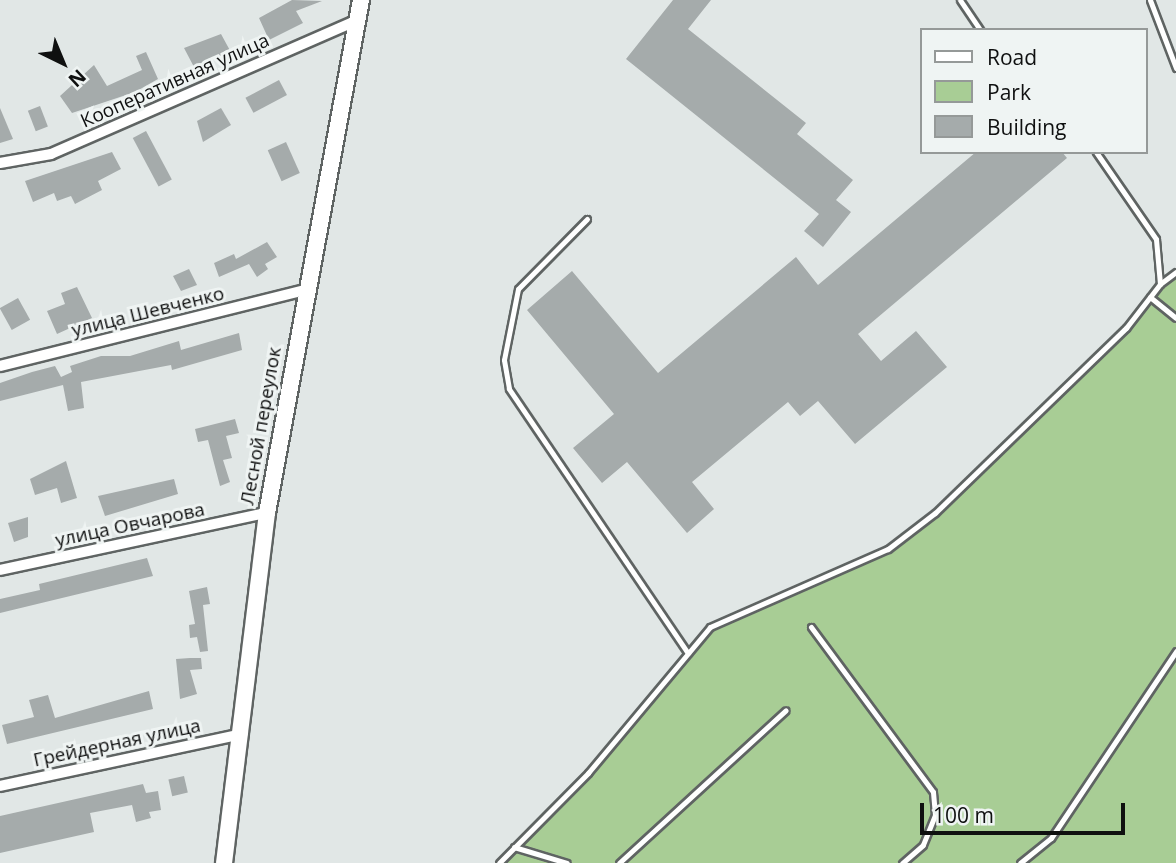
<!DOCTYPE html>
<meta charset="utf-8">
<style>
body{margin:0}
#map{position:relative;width:1176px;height:863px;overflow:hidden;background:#e1e7e6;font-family:"Open Sans",sans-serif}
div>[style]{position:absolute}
.green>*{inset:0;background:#a8cd95}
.building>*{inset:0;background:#a5abab;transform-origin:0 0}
.roads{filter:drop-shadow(2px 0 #5f6463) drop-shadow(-2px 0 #5f6463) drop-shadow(0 2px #5f6463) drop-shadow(0 -2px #5f6463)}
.lane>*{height:5px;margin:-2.5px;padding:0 2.5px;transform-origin:2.5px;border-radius:2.5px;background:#fff}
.street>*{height:10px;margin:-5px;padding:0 5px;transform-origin:5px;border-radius:5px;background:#fff}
.secondary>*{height:16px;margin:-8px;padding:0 8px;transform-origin:8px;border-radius:8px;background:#fff}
span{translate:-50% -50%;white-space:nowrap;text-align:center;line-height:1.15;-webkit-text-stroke:6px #eff4f3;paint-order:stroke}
.street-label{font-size:19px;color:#0f1010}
.legend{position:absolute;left:920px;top:28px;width:228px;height:126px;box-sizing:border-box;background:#eff4f3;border:2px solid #959998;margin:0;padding:9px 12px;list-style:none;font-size:21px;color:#0f1010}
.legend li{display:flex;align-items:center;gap:14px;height:35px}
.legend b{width:35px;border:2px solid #959998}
.north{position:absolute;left:28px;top:28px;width:70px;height:70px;-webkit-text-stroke:5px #eff4f3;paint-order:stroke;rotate:137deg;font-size:19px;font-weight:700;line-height:28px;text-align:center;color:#0f1010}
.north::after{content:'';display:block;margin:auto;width:24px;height:32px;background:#0f1010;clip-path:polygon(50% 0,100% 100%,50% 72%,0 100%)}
.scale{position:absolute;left:920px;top:803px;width:205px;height:32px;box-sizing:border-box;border:4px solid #0f1010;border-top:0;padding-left:9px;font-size:21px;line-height:24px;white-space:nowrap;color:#0f1010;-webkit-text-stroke:5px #eff4f3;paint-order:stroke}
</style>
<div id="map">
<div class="green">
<div style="clip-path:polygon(1176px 272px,1176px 863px,499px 863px,588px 773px,710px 627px,888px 549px,935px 513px,1126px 328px,1160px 284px)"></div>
</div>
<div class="building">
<div style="clip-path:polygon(292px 0,322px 1px,296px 11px,303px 23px,269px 40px,259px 18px)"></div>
<div style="clip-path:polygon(673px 0,711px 0,688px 29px,806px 123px,797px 134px,853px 180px,836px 200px,851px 212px,823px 247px,804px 231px,819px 214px,626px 59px)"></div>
<div style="clip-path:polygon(221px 34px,233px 56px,219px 63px,216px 56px,194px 67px,184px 48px)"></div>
<div style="clip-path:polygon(146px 52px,158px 79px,135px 92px,72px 113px,60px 96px,94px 65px,107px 86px,142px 70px,136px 56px)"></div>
<div style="left:279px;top:80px;width:17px;height:38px;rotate:62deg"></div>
<div style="left:40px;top:106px;width:22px;height:13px;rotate:69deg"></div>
<div style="clip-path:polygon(0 108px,13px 139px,0 143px)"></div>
<div style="clip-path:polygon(221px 108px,231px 125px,203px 142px,197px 121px)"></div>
<div style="left:146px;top:131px;width:55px;height:15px;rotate:62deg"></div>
<div style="left:286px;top:142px;width:34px;height:20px;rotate:66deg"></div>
<div style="clip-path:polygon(112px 152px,121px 169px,98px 181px,102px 190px,75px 204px,71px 196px,57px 201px,54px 193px,33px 202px,25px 181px)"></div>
<div style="clip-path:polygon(976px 152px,1062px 152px,1067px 158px,858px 334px,881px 361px,916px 331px,947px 367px,855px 444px,818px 401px,800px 416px,788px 402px,692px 482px,714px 509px,687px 533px,627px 462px,602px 483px,573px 448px,614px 414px,527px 310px,572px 271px,658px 373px,796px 257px,818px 285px)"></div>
<div style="clip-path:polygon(267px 242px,277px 257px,265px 264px,268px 269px,257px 277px,249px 264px,219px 277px,214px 263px,234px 254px,236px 259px)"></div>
<div style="clip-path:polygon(189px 269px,197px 285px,181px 291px,173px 276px)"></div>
<div style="clip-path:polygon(77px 287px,92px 318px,57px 334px,47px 311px,65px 304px,61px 293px)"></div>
<div style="left:18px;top:298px;width:25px;height:21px;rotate:61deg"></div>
<div style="clip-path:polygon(239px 333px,242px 350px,172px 370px,171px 365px,81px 382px,84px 408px,68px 411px,63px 385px,0 401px,0 383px,32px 372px,55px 366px,61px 377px,72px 372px,70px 366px,101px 356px,130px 356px,179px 341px,181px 350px)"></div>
<div style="clip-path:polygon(235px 419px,239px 433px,226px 436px,232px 458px,223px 460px,230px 482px,220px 486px,208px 440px,198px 442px,195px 429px)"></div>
<div style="clip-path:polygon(66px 461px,77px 498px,61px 503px,57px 488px,35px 495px,30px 479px)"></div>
<div style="clip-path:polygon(174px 479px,178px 494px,105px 516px,98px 496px)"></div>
<div style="clip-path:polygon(28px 517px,28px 537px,14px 542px,8px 523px)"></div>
<div style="clip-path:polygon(147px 558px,153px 576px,0 613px,0 599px,40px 590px,39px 584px)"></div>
<div style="clip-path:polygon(207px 587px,210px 604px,203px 605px,208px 651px,200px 652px,197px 637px,190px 638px,189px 625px,195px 624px,189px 591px)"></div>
<div style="clip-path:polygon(190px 658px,201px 658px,202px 669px,190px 670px,197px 694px,180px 699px,176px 659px)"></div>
<div style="clip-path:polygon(149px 691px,153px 709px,7px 744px,2px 725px,34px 717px,29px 700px,48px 695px,55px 718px)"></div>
<div style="left:184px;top:776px;width:17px;height:16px;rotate:77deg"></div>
<div style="clip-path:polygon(143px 784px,146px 793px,158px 791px,161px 810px,149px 812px,151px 818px,136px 822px,132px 805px,90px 813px,94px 832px,0 853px,0 816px)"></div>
</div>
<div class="roads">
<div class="lane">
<div style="left:960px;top:0;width:36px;rotate:56deg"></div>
<div style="left:1150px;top:0;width:73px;rotate:69.1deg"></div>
<div style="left:587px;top:219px;width:98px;rotate:134.6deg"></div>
<div style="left:518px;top:289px;width:72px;rotate:101.2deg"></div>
<div style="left:504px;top:360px;width:29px;rotate:80deg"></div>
<div style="left:509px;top:389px;width:319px;rotate:55.9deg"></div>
<div style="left:1160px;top:284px;width:20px;rotate:-37deg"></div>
<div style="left:1150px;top:297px;width:33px;rotate:39deg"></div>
<div style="left:811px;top:627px;width:205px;rotate:53.5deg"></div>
<div style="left:933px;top:792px;width:23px;rotate:85deg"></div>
<div style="left:935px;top:815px;width:32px;rotate:112deg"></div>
<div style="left:923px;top:845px;width:28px;rotate:139deg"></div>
<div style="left:514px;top:847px;width:55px;rotate:16.8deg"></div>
<div style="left:499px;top:863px;width:127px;rotate:-45.3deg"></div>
<div style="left:588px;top:773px;width:190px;rotate:-50.1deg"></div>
<div style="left:710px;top:627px;width:194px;rotate:-23.7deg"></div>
<div style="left:888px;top:549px;width:59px;rotate:-37.5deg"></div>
<div style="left:935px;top:513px;width:266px;rotate:-44.1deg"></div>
<div style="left:1126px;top:328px;width:56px;rotate:-52.3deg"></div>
<div style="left:1160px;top:284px;width:45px;rotate:-95.1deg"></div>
<div style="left:1156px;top:239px;width:106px;rotate:-124.6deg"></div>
<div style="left:619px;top:863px;width:226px;rotate:-42.5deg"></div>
<div style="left:1020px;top:863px;width:40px;rotate:-39deg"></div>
<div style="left:1051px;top:838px;width:225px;rotate:-56.2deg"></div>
</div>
<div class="street">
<div style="left:0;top:163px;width:52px;rotate:-10deg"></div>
<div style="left:51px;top:154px;width:337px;rotate:-23.6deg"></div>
<div style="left:0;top:366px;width:314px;rotate:-14deg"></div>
<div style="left:0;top:570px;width:273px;rotate:-12.1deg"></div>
<div style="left:0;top:786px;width:248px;rotate:-12.1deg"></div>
</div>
<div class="secondary">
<div style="left:224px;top:863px;width:353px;rotate:-83deg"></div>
<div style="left:267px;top:513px;width:522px;rotate:-79.62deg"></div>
</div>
</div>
<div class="street-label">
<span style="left:175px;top:81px;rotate:-24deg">Кооперативная улица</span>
<span style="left:148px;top:312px;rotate:-14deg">улица Шевченко</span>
<span style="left:261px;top:426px;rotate:-80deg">Лесной переулок</span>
<span style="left:130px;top:525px;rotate:-12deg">улица Овчарова</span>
<span style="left:117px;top:743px;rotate:-12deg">Грейдерная улица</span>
</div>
<ul class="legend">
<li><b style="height:9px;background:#fff"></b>Road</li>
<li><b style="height:19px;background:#a8cd95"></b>Park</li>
<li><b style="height:19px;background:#a5abab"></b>Building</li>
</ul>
<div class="north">N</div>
<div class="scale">100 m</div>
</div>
